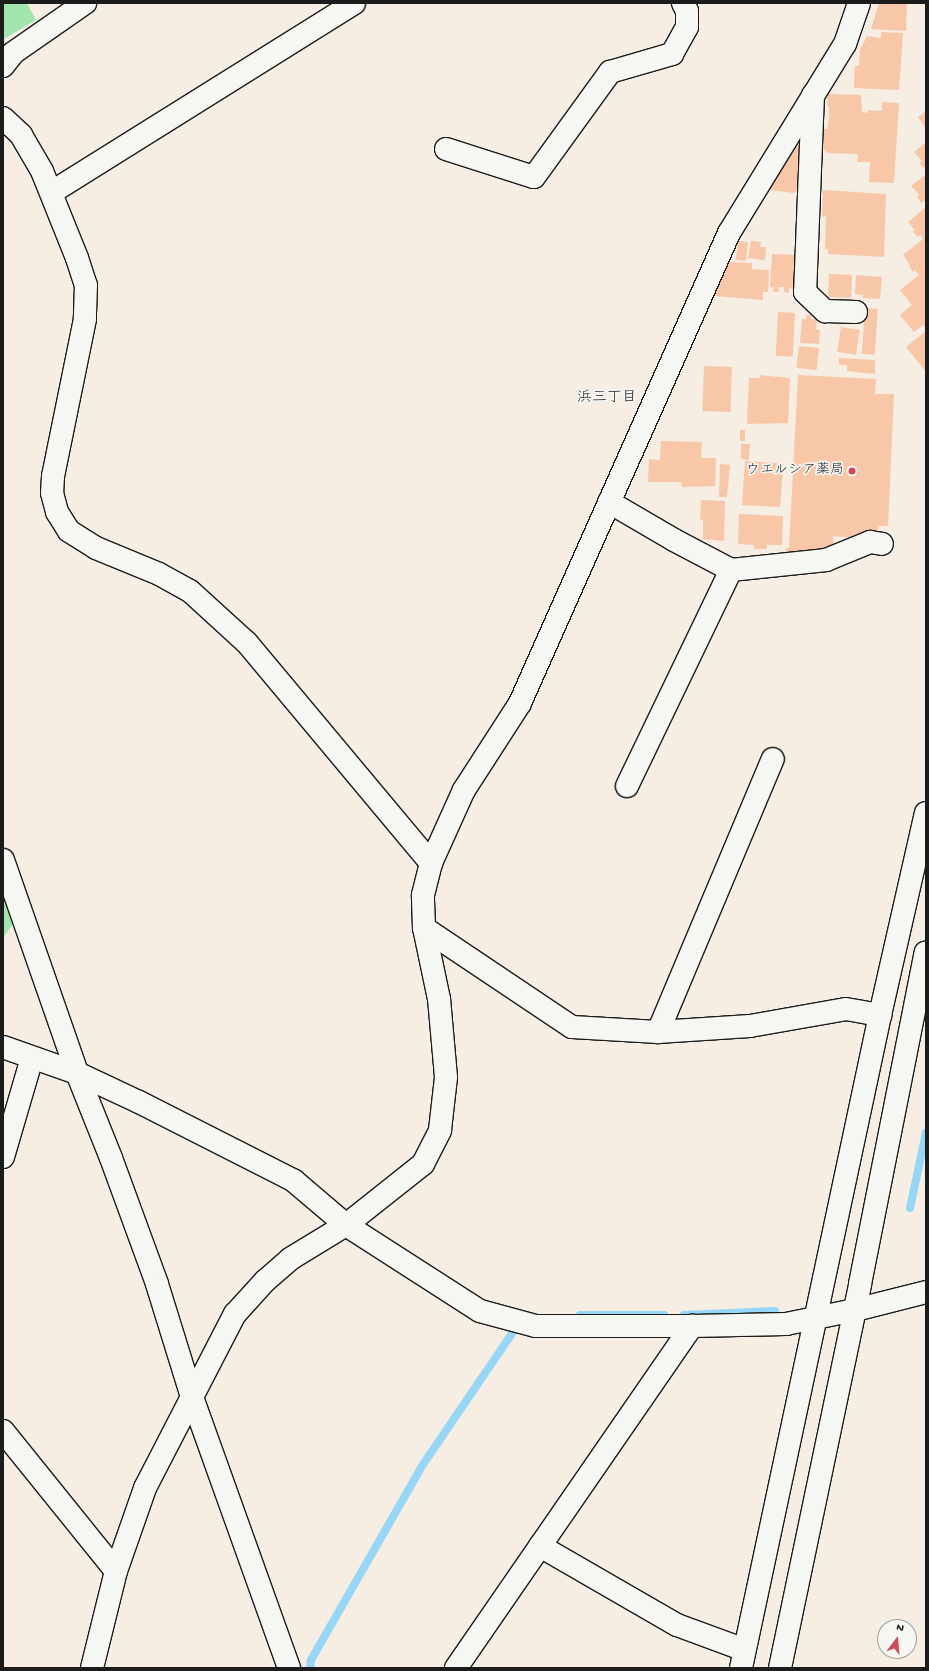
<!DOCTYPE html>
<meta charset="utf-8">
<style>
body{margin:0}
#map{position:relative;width:929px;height:1671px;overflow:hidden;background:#f6ede3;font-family:"Gochi Hand","Klee One",sans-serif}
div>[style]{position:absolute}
.green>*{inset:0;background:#a3e5ae}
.stream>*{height:8px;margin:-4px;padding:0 4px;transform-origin:4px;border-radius:4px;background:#96d7f8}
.building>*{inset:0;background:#f7c7a7;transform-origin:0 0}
.roads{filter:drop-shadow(1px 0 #1c1c1c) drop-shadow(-1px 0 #1c1c1c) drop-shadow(0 1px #1c1c1c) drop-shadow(0 -1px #1c1c1c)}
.minor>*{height:22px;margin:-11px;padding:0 11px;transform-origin:11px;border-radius:11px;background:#f6f6f2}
.tertiary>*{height:22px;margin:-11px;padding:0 11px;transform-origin:11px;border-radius:11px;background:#f6f6f2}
.dots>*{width:11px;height:11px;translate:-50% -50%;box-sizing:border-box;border:2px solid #f6f6f2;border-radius:50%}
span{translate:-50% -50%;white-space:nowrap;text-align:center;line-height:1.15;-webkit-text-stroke:3.5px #f6f6f2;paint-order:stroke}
.poi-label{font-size:14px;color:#1c1c1c}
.right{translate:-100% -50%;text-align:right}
.neighbourhood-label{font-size:15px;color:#1c1c1c}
.frame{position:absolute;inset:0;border:4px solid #1c1c1c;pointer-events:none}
.north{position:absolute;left:877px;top:1619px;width:40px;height:40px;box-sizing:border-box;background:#f6f6f2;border:1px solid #9f9f9c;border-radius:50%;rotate:16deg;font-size:11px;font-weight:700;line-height:16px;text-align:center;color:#1c1c1c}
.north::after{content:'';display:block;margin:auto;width:14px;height:18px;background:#d1495b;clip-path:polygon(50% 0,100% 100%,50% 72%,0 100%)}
</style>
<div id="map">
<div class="green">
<div style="clip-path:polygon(3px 3px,27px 3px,36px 20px,4px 39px,6px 51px,3px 55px)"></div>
<div style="clip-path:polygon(3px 895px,13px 924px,3px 938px)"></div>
</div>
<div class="stream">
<div style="left:910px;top:1208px;width:77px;rotate:-78deg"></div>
<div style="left:580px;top:1315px;width:84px"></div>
<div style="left:684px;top:1315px;width:91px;rotate:-2.5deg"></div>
<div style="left:310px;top:1668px;width:8px;rotate:-83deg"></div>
<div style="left:311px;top:1660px;width:227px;rotate:-60.2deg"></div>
<div style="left:424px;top:1463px;width:162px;rotate:-55.8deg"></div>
</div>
<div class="building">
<div style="clip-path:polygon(879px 3px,907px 3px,906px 31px,871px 29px)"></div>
<div style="clip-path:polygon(881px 32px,903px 33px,899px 90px,854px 88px,855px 66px,859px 66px,860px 50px,867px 36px,881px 38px)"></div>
<div style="clip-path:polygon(828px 94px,861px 95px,862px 112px,868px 113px,868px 110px,882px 111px,882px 102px,899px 103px,894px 183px,869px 182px,870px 162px,857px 162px,858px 154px,827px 153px,823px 148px,824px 129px,827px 129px,829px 119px,829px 106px,827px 106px)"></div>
<div style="clip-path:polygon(926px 111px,926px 131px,924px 128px,925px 127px,918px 117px)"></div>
<div style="clip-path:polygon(794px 141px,801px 144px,797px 154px,803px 157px,800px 185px,795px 193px,769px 190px,766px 188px)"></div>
<div style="clip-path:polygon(926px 142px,926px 166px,924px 168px,919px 163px,922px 161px,914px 152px)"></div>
<div style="clip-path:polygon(926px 174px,926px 204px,924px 201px,921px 203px,917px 197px,919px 195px,911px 186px)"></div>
<div style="clip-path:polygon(823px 190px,886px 194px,884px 257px,828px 254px,828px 249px,825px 250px,826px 216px,822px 217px)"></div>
<div style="clip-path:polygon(926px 207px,926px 329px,923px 325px,914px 332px,900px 315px,912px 305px,900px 290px,919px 275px,915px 270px,913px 272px,909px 266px,910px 265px,903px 255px,923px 239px,920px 235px,918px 237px,913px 232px,915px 230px,908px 222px)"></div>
<div style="left:738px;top:241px;width:10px;height:19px;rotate:6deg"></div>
<div style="clip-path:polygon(751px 241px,761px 242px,760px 247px,766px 247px,765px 260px,748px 258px)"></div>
<div style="clip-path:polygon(772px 254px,796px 255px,794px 289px,789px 288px,789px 293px,784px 292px,784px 287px,779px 287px,778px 292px,773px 292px,774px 288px,770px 287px)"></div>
<div style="clip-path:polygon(725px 262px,752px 263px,752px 269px,769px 270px,768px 292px,763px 292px,763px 300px,715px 296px,715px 293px,711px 293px)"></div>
<div style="left:829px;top:274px;width:23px;height:23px;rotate:2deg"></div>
<div style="clip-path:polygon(856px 275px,882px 277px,880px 299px,863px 298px,863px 295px,855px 294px)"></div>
<div style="left:865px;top:308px;width:13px;height:46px;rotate:4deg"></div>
<div style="left:778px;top:312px;width:17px;height:44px;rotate:3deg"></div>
<div style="clip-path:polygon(806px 315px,811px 315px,811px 319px,817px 319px,816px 330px,820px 330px,819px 344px,800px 343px,802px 319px,806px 319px)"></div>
<div style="left:841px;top:327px;width:19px;height:25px;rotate:9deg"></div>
<div style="clip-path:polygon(926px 331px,926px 372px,906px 347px)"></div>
<div style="left:799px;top:346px;width:20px;height:22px;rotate:6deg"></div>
<div style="clip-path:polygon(839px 358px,875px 360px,875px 374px,847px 371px,847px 365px,839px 365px)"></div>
<div style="left:704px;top:366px;width:28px;height:45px;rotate:2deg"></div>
<div style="clip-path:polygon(760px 375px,790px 378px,788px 423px,747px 424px,749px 378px,760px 378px)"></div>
<div style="clip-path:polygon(798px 375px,876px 379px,875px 394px,894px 394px,888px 526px,878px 526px,878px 535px,863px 539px,833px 536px,833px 544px,826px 550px,816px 549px,816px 552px,785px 558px,786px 548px,789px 548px)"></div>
<div style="left:740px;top:430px;width:5px;height:11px"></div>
<div style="clip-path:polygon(661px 441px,702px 442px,701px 458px,716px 458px,715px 486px,682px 487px,681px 482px,648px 482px,649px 459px,660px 460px)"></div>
<div style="clip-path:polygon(741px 444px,750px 444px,749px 460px,741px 459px)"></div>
<div style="clip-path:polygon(745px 461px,777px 463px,778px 467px,783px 467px,780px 507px,742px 505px)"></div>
<div style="clip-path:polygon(720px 464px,730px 465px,727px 497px,719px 497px)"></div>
<div style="clip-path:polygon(701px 500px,725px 501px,724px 541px,703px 539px,703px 520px,700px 519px)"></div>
<div style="clip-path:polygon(739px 514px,783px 516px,782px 545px,767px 545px,767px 549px,754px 549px,754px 545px,738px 544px)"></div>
</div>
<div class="roads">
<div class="minor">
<div style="left:3px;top:66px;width:16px;rotate:-52deg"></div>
<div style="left:13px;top:53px;width:88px;rotate:-34.8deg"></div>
<div style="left:813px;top:95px;width:197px;rotate:92.3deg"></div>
<div style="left:805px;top:292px;width:28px;rotate:44deg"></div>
<div style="left:825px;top:311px;width:31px;rotate:2deg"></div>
<div style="left:3px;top:118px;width:25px;rotate:43deg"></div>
<div style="left:21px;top:135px;width:42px;rotate:59.7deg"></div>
<div style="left:42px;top:171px;width:94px;rotate:68.1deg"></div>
<div style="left:77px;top:258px;width:28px;rotate:72deg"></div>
<div style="left:86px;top:285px;width:34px;rotate:92deg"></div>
<div style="left:85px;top:319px;width:160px;rotate:101.5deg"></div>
<div style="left:53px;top:476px;width:17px;rotate:93deg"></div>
<div style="left:52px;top:493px;width:20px;rotate:75deg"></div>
<div style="left:57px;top:512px;width:22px;rotate:58deg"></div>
<div style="left:69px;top:531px;width:32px;rotate:32deg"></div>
<div style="left:96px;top:548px;width:68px;rotate:22.4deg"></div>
<div style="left:159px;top:574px;width:35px;rotate:29deg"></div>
<div style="left:190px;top:591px;width:77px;rotate:42.4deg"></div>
<div style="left:247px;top:643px;width:287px;rotate:50.1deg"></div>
<div style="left:446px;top:149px;width:92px;rotate:17.7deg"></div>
<div style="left:534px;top:177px;width:130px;rotate:-54.1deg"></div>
<div style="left:610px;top:72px;width:65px;rotate:-16.2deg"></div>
<div style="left:672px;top:54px;width:31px;rotate:-61deg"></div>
<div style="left:687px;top:27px;width:16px;rotate:-90deg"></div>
<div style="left:687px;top:11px;width:9px;rotate:-117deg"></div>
<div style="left:52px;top:192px;width:356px;rotate:-32deg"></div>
<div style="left:609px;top:502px;width:75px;rotate:30.3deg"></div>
<div style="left:674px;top:540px;width:64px;rotate:27.8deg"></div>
<div style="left:731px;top:570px;width:96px;rotate:-6deg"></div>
<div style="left:826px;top:560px;width:48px;rotate:-22.2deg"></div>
<div style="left:870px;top:542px;width:12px;rotate:9deg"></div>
<div style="left:627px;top:786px;width:240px;rotate:-64.3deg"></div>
<div style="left:3px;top:860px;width:225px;rotate:70.8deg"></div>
<div style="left:77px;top:1073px;width:92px;rotate:68.2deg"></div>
<div style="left:111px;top:1158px;width:134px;rotate:69.9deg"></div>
<div style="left:157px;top:1284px;width:118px;rotate:72.8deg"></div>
<div style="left:192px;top:1397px;width:288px;rotate:70.3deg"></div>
<div style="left:424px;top:928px;width:178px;rotate:33.8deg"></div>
<div style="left:572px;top:1027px;width:86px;rotate:3.3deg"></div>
<div style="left:658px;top:1032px;width:92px;rotate:-3.7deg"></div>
<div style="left:750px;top:1026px;width:97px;rotate:-10deg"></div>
<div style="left:846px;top:1009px;width:35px;rotate:10deg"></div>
<div style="left:658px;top:1032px;width:296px;rotate:-67.2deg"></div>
<div style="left:3px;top:1047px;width:78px;rotate:19.4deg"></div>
<div style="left:77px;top:1073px;width:68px;rotate:25.1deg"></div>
<div style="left:139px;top:1102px;width:173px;rotate:26.9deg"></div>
<div style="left:293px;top:1180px;width:70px;rotate:40.3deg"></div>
<div style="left:346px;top:1225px;width:159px;rotate:32.7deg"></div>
<div style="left:480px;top:1311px;width:58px;rotate:15deg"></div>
<div style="left:536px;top:1326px;width:156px"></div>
<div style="left:692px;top:1326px;width:94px;rotate:-1.2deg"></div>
<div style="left:786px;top:1324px;width:70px;rotate:-11.5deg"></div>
<div style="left:855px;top:1310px;width:73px;rotate:-14.2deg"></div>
<div style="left:3px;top:1157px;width:103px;rotate:-73.7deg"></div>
<div style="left:3px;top:1431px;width:180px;rotate:51.1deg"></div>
<div style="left:540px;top:1546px;width:158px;rotate:30deg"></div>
<div style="left:677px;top:1625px;width:72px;rotate:20.2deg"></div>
<div style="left:92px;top:1668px;width:100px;rotate:-76.1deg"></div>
<div style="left:116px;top:1571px;width:88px;rotate:-70.7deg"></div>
<div style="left:145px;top:1488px;width:196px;rotate:-62.7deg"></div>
<div style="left:235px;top:1314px;width:45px;rotate:-47.7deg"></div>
<div style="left:265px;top:1281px;width:33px;rotate:-41deg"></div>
<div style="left:290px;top:1259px;width:66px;rotate:-31.3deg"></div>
<div style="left:346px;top:1225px;width:98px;rotate:-38.4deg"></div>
<div style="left:423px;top:1164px;width:38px;rotate:-63deg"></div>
<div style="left:440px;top:1130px;width:53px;rotate:-83.5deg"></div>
<div style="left:446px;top:1077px;width:78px;rotate:-95.1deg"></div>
<div style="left:439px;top:999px;width:73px;rotate:-101.9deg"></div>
<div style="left:424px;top:928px;width:33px;rotate:-92deg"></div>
<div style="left:423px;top:895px;width:33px;rotate:-76deg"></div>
<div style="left:431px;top:863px;width:80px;rotate:-65.7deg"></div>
<div style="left:464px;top:790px;width:103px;rotate:-57.2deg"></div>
<div style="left:520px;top:703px;width:514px;rotate:-66.03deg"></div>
<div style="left:729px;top:233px;width:222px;rotate:-58.5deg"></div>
<div style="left:845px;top:44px;width:43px;rotate:-71.1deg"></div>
<div style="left:456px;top:1668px;width:416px;rotate:-55.4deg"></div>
</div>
<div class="tertiary">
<div style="left:741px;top:1668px;width:668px;rotate:-77.98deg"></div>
<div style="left:880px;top:1015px;width:207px;rotate:-77.2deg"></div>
<div style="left:780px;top:1668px;width:392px;rotate:-78.2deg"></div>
<div style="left:860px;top:1284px;width:338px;rotate:-78.8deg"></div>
</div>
</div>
<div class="dots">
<div style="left:852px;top:471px;background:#d1495b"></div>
</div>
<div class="poi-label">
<span class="right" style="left:844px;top:471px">ウエルシア薬局</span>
</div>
<div class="neighbourhood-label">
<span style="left:607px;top:399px">浜三丁目</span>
</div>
<div class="frame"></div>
<div class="north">N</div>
</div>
